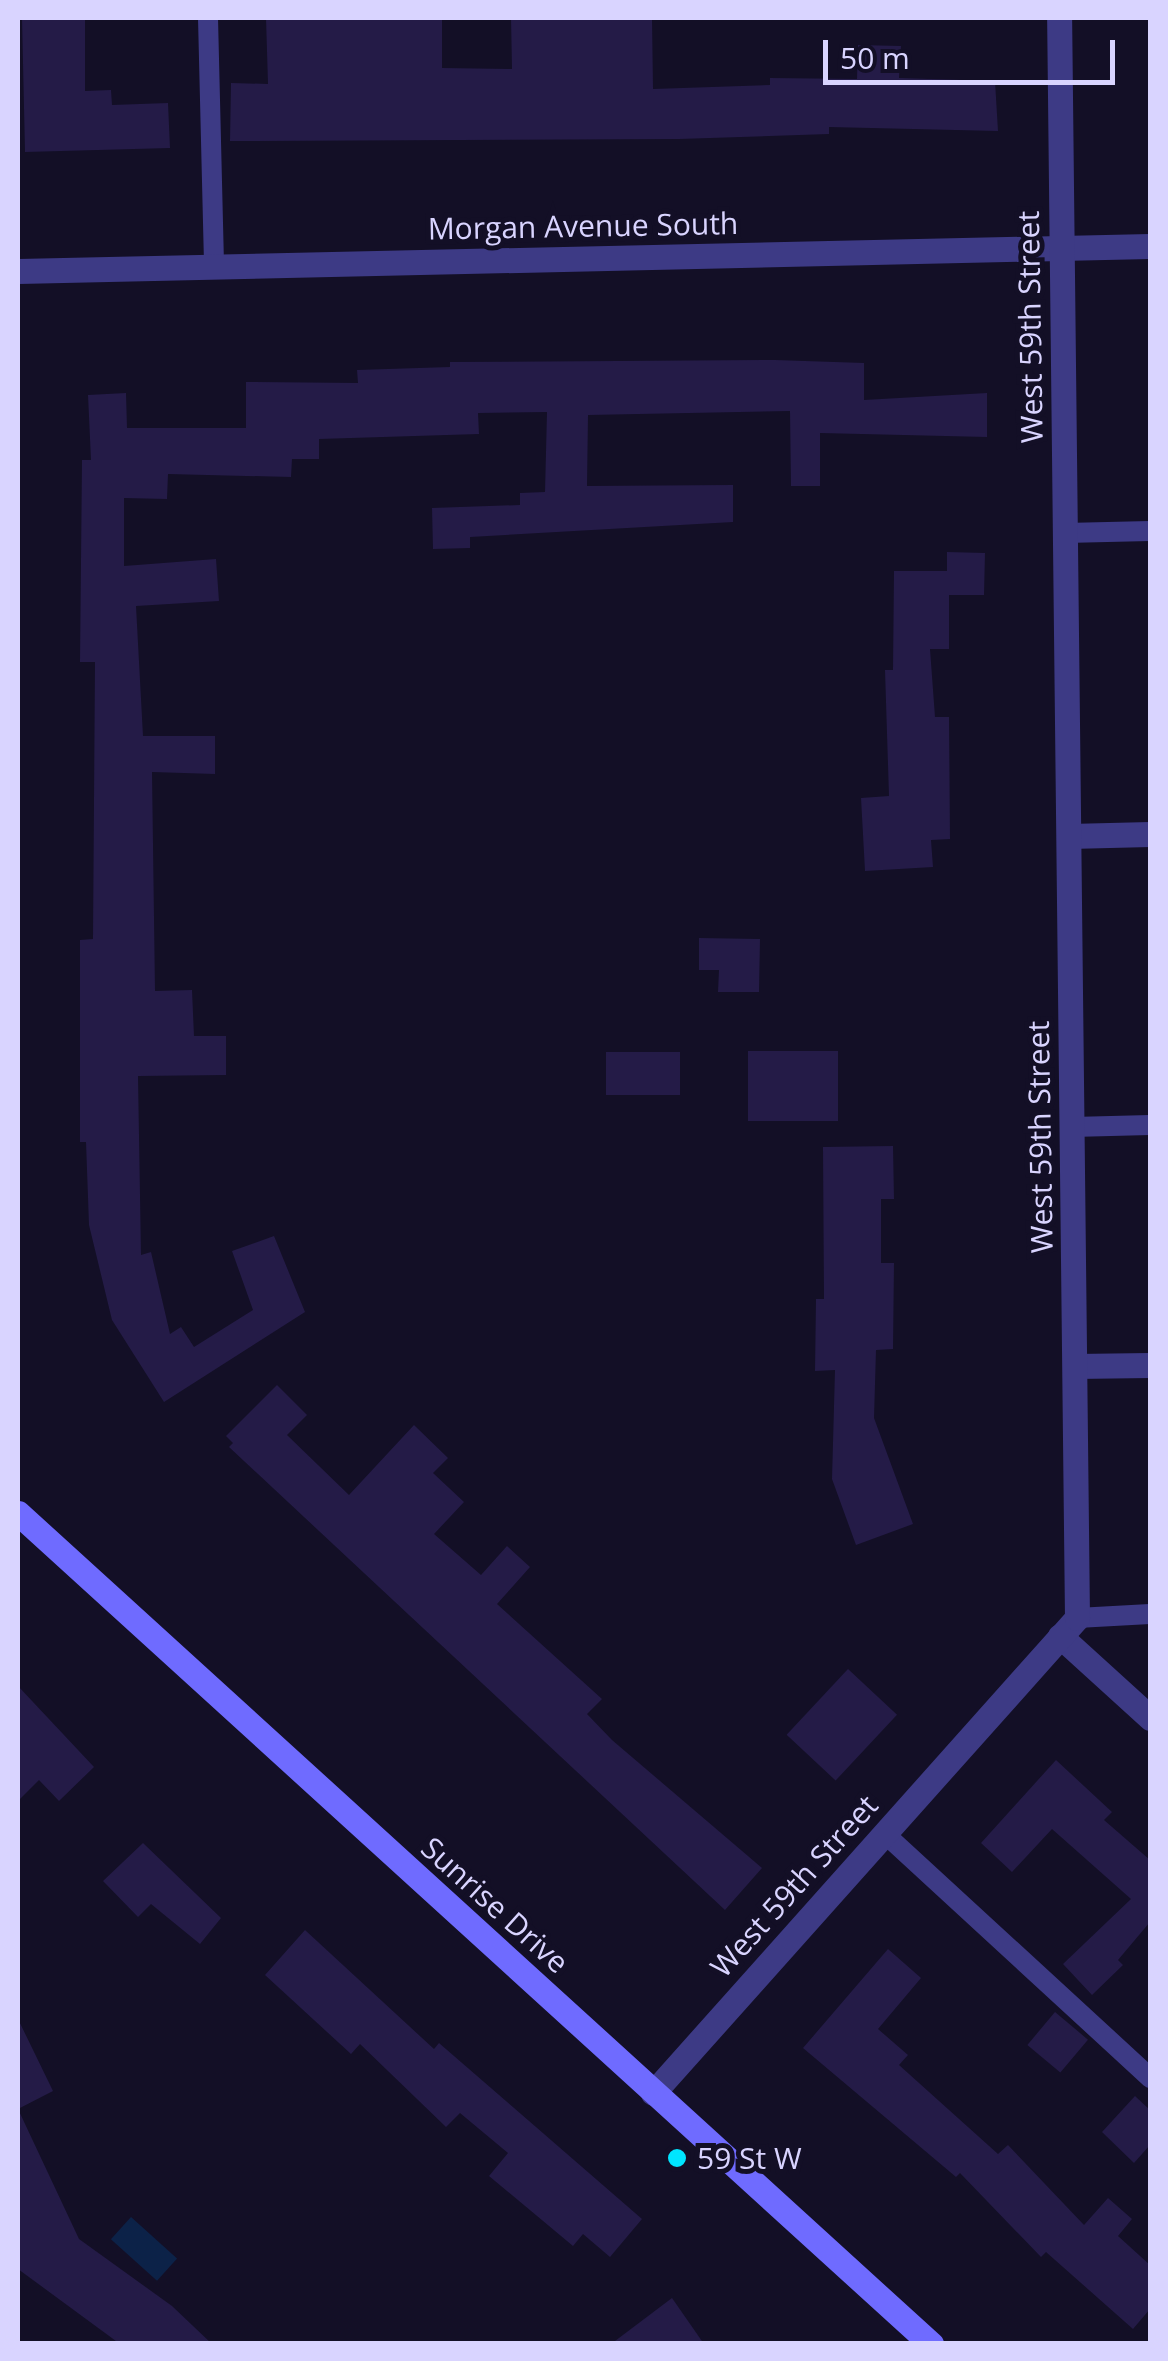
<!DOCTYPE html>
<style>
body{margin:0}
#map{position:relative;width:1168px;height:2361px;overflow:hidden;background:#130f26;font-family:"Open Sans",sans-serif}
div>[style]{position:absolute}
.water>*{inset:0;background:#0c2248;transform-origin:0 0}
.building>*{inset:0;background:#241b47;transform-origin:0 0}
.lane>*{height:20px;margin:-10px;padding:0 10px;transform-origin:10px;border-radius:10px;background:#3d3a85}
.street>*{height:25px;margin:-12.5px;padding:0 12.5px;transform-origin:12.5px;border-radius:12.5px;background:#3d3a85}
.secondary>*{height:25px;margin:-12.5px;padding:0 12.5px;transform-origin:12.5px;border-radius:12.5px;background:#6f6bff}
.dots>*{width:28px;height:28px;translate:-50% -50%;box-sizing:border-box;border:5px solid #130f26;border-radius:50%}
span{translate:-50% -50%;white-space:nowrap;text-align:center;line-height:1.15;-webkit-text-stroke:10px #130f26;paint-order:stroke}
.street-label{font-size:30px;color:#d9d4ff}
.poi-label{font-size:30px;color:#d9d4ff}
.left{translate:0 -50%;text-align:left}
.frame{position:absolute;inset:0;border:20px solid #d9d4ff;pointer-events:none}
.scale{position:absolute;left:823px;top:40px;width:292px;height:45px;box-sizing:border-box;border:5px solid #d9d4ff;border-top:0;padding-left:12px;font-size:30px;line-height:35px;white-space:nowrap;color:#d9d4ff;-webkit-text-stroke:8px #130f26;paint-order:stroke}
</style>
<div id="map">
<div class="water">
<div style="left:131px;top:2217px;width:62px;height:30px;rotate:42deg"></div>
</div>
<div class="building">
<div style="clip-path:polygon(22px 18px,85px 18px,85px 91px,111px 90px,112px 105px,168px 103px,170px 148px,25px 152px)"></div>
<div style="clip-path:polygon(266px 18px,442px 18px,442px 68px,512px 69px,511px 18px,652px 18px,653px 89px,770px 85px,770px 78px,857px 79px,858px 45px,901px 46px,899px 78px,995px 81px,998px 131px,829px 127px,829px 134px,679px 139px,230px 141px,231px 83px,268px 84px)"></div>
<div style="clip-path:polygon(775px 360px,864px 363px,864px 400px,987px 393px,987px 437px,820px 433px,820px 486px,791px 486px,790px 411px,588px 415px,587px 486px,733px 485px,733px 522px,470px 537px,470px 548px,433px 549px,432px 508px,520px 505px,520px 493px,545px 492px,547px 412px,478px 413px,479px 434px,319px 439px,319px 459px,292px 459px,291px 477px,168px 474px,167px 499px,124px 498px,124px 566px,216px 559px,219px 601px,136px 606px,143px 736px,215px 736px,215px 774px,152px 772px,155px 991px,192px 990px,194px 1036px,226px 1036px,226px 1075px,138px 1076px,141px 1255px,151px 1252px,170px 1334px,181px 1327px,194px 1347px,253px 1310px,232px 1251px,274px 1236px,305px 1312px,164px 1402px,112px 1320px,89px 1225px,86px 1142px,80px 1142px,80px 940px,93px 939px,95px 662px,80px 662px,82px 460px,91px 460px,88px 395px,126px 393px,127px 428px,246px 428px,246px 382px,358px 383px,357px 370px,450px 367px,450px 362px)"></div>
<div style="clip-path:polygon(947px 552px,985px 553px,984px 595px,949px 595px,949px 649px,930px 649px,935px 717px,949px 717px,950px 839px,931px 840px,933px 867px,865px 871px,861px 798px,889px 796px,885px 670px,893px 670px,894px 571px,947px 571px)"></div>
<div style="clip-path:polygon(699px 938px,760px 939px,759px 992px,718px 992px,719px 970px,699px 970px)"></div>
<div style="left:748px;top:1051px;width:90px;height:70px"></div>
<div style="left:606px;top:1052px;width:74px;height:43px"></div>
<div style="clip-path:polygon(893px 1146px,894px 1199px,881px 1199px,881px 1263px,894px 1263px,893px 1349px,876px 1350px,874px 1418px,913px 1524px,856px 1545px,832px 1479px,835px 1370px,815px 1371px,816px 1299px,824px 1299px,823px 1147px)"></div>
<div style="clip-path:polygon(277px 1385px,307px 1415px,287px 1435px,349px 1495px,414px 1425px,448px 1458px,433px 1473px,464px 1502px,434px 1534px,481px 1575px,507px 1546px,530px 1567px,497px 1604px,602px 1699px,587px 1714px,612px 1740px,762px 1868px,725px 1910px,229px 1447px,233px 1443px,226px 1436px)"></div>
<div style="left:848px;top:1669px;width:67px;height:90px;rotate:43deg"></div>
<div style="clip-path:polygon(18px 1686px,94px 1767px,59px 1801px,39px 1780px,18px 1801px)"></div>
<div style="clip-path:polygon(1056px 1760px,1112px 1812px,1104px 1820px,1150px 1860px,1150px 1922px,1118px 1960px,1123px 1965px,1092px 1995px,1063px 1964px,1131px 1899px,1052px 1829px,1012px 1872px,981px 1843px)"></div>
<div style="clip-path:polygon(143px 1843px,221px 1918px,200px 1944px,151px 1904px,138px 1917px,103px 1881px)"></div>
<div style="clip-path:polygon(305px 1930px,434px 2049px,439px 2043px,642px 2219px,610px 2257px,583px 2234px,573px 2246px,489px 2176px,508px 2153px,460px 2113px,446px 2127px,360px 2044px,351px 2054px,265px 1975px)"></div>
<div style="clip-path:polygon(888px 1949px,921px 1978px,878px 2029px,908px 2055px,899px 2065px,998px 2154px,1008px 2145px,1084px 2225px,1108px 2198px,1132px 2219px,1118px 2236px,1150px 2265px,1150px 2309px,1133px 2329px,1046px 2252px,1041px 2257px,960px 2173px,956px 2177px,803px 2048px)"></div>
<div style="left:1055px;top:2012px;width:43px;height:43px;rotate:40deg"></div>
<div style="clip-path:polygon(18px 2019px,53px 2091px,18px 2109px,79px 2239px,172px 2306px,212px 2344px,120px 2344px,18px 2269px)"></div>
<div style="clip-path:polygon(1135px 2096px,1150px 2110px,1150px 2145px,1134px 2163px,1102px 2132px)"></div>
<div style="clip-path:polygon(672px 2298px,704px 2344px,611px 2344px)"></div>
</div>
<div class="lane">
<div style="left:208px;top:18px;width:249px;rotate:88.6deg"></div>
<div style="left:1065px;top:533px;width:85px;rotate:-1.3deg"></div>
<div style="left:1072px;top:1127px;width:78px;rotate:-1.5deg"></div>
<div style="left:1077px;top:1618px;width:73px;rotate:-3.1deg"></div>
<div style="left:884px;top:1833px;width:362px;rotate:42.6deg"></div>
</div>
<div class="street">
<div style="left:18px;top:271px;width:1132px;rotate:-1.27deg"></div>
<div style="left:1069px;top:836px;width:81px;rotate:-1.4deg"></div>
<div style="left:1075px;top:1366px;width:75px;rotate:-0.8deg"></div>
<div style="left:1060px;top:1636px;width:122px;rotate:42.3deg"></div>
<div style="left:653px;top:2093px;width:637px;rotate:-48.25deg"></div>
<div style="left:1077px;top:1618px;width:1600px;rotate:-90.64deg"></div>
</div>
<div class="secondary">
<div style="left:18px;top:1513px;width:1235px;rotate:42.31deg"></div>
</div>
<div class="dots">
<div style="left:677px;top:2158px;background:#00e5ff"></div>
</div>
<div class="street-label">
<span style="left:583px;top:226px;rotate:-1deg">Morgan Avenue South</span>
<span style="left:1030px;top:327px;rotate:-91deg">West 59th Street</span>
<span style="left:1040px;top:1137px;rotate:-91deg">West 59th Street</span>
<span style="left:794px;top:1886px;rotate:-48deg">West 59th Street</span>
<span style="left:495px;top:1905px;rotate:42deg">Sunrise Drive</span>
</div>
<div class="poi-label">
<span class="left" style="left:697px;top:2158px">59 St W</span>
</div>
<div class="frame"></div>
<div class="scale">50 m</div>
</div>
